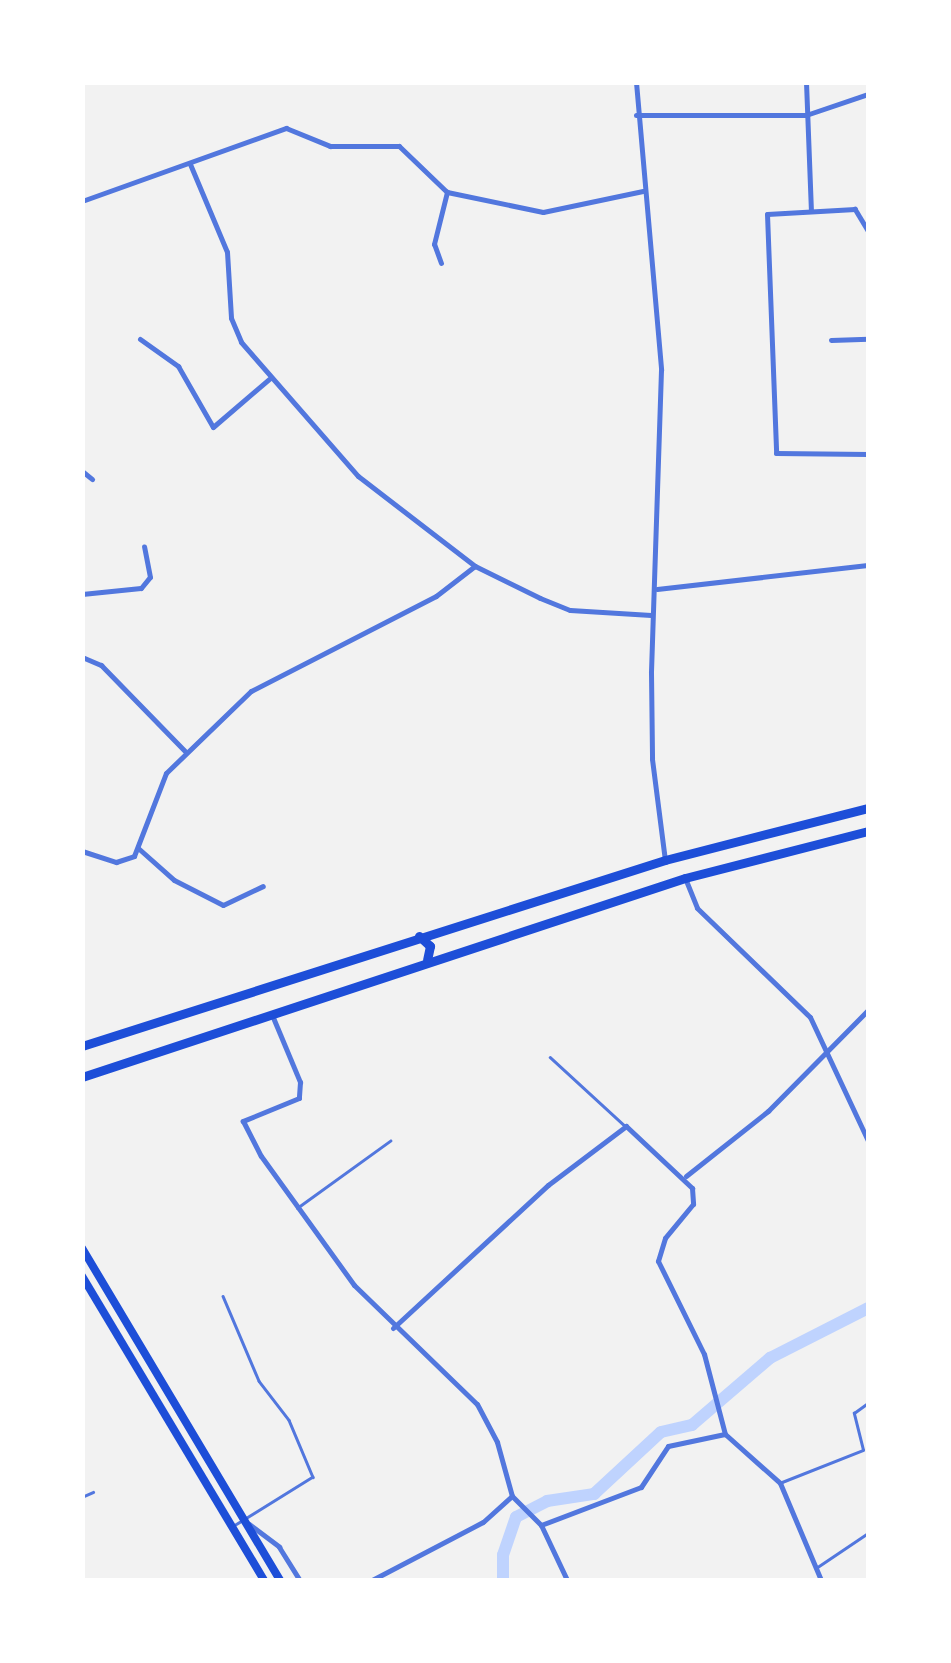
<!DOCTYPE html>
<style>
body{margin:0}
#map{position:relative;width:951px;height:1663px;overflow:hidden;background:#f2f2f2;font-family:"Work Sans",sans-serif}
div>[style]{position:absolute}
.canal>*{height:12px;margin:-6px;padding:0 6px;transform-origin:6px;border-radius:6px;background:#bfd3fe}
.service>*{height:2.5px;margin:-1.25px;padding:0 1.25px;transform-origin:1.25px;border-radius:1.25px;background:#5277de}
.minor>*{height:5px;margin:-2.5px;padding:0 2.5px;transform-origin:2.5px;border-radius:2.5px;background:#5277de}
.secondary>*{height:8px;margin:-4px;padding:0 4px;transform-origin:4px;border-radius:4px;background:#1d4ed8}
.primary>*{height:9px;margin:-4.5px;padding:0 4.5px;transform-origin:4.5px;border-radius:4.5px;background:#1d4ed8}
span{translate:-50% -50%;white-space:nowrap;text-align:center;line-height:1.15;-webkit-text-stroke:10px #fff;paint-order:stroke}
.frame{position:absolute;inset:0;border:85px solid #fff;pointer-events:none}
</style>
<div id="map">
<div class="canal">
<div style="left:503px;top:1580px;width:25px;rotate:-90deg"></div>
<div style="left:503px;top:1555px;width:40px;rotate:-71.1deg"></div>
<div style="left:516px;top:1517px;width:35px;rotate:-27deg"></div>
<div style="left:547px;top:1501px;width:48px;rotate:-8.5deg"></div>
<div style="left:594px;top:1494px;width:91px;rotate:-42.8deg"></div>
<div style="left:661px;top:1432px;width:32px;rotate:-13deg"></div>
<div style="left:692px;top:1425px;width:103px;rotate:-40.7deg"></div>
<div style="left:770px;top:1358px;width:110px;rotate:-27deg"></div>
</div>
<div class="service">
<div style="left:550px;top:1057px;width:100px;rotate:42.6deg"></div>
<div style="left:297px;top:1208px;width:115px;rotate:-35.8deg"></div>
<div style="left:223px;top:1296px;width:92px;rotate:67deg"></div>
<div style="left:259px;top:1381px;width:49px;rotate:52.4deg"></div>
<div style="left:289px;top:1420px;width:62px;rotate:67.2deg"></div>
<div style="left:313px;top:1477px;width:93px;rotate:148.2deg"></div>
<div style="left:782px;top:1482px;width:87px;rotate:-21.6deg"></div>
<div style="left:863px;top:1450px;width:38px;rotate:-104deg"></div>
<div style="left:854px;top:1413px;width:17px;rotate:-36deg"></div>
<div style="left:82px;top:1497px;width:12px;rotate:-24deg"></div>
<div style="left:816px;top:1568px;width:63px;rotate:-33.9deg"></div>
</div>
<div class="minor">
<div style="left:636px;top:82px;width:289px;rotate:85deg"></div>
<div style="left:661px;top:370px;width:303px;rotate:91.9deg"></div>
<div style="left:651px;top:673px;width:86px;rotate:89.3deg"></div>
<div style="left:652px;top:759px;width:102px;rotate:82.7deg"></div>
<div style="left:806px;top:82px;width:129px;rotate:87.8deg"></div>
<div style="left:636px;top:115px;width:170px"></div>
<div style="left:806px;top:115px;width:65px;rotate:-18.7deg"></div>
<div style="left:190px;top:164px;width:95px;rotate:67.2deg"></div>
<div style="left:227px;top:252px;width:66px;rotate:86.5deg"></div>
<div style="left:231px;top:318px;width:26px;rotate:67deg"></div>
<div style="left:241px;top:342px;width:178px;rotate:48.9deg"></div>
<div style="left:358px;top:476px;width:148px;rotate:37.6deg"></div>
<div style="left:475px;top:566px;width:72px;rotate:26.2deg"></div>
<div style="left:540px;top:598px;width:32px;rotate:22deg"></div>
<div style="left:570px;top:610px;width:81px;rotate:3.5deg"></div>
<div style="left:82px;top:201px;width:217px;rotate:-19.7deg"></div>
<div style="left:286px;top:128px;width:48px;rotate:22.2deg"></div>
<div style="left:330px;top:146px;width:69px"></div>
<div style="left:399px;top:146px;width:66px;rotate:43.8deg"></div>
<div style="left:868px;top:231px;width:26px;rotate:-121deg"></div>
<div style="left:855px;top:209px;width:88px;rotate:176.7deg"></div>
<div style="left:767px;top:214px;width:239px;rotate:87.8deg"></div>
<div style="left:776px;top:453px;width:92px;rotate:0.6deg"></div>
<div style="left:441px;top:263px;width:20px;rotate:-110deg"></div>
<div style="left:434px;top:244px;width:54px;rotate:-76deg"></div>
<div style="left:447px;top:192px;width:98px;rotate:11.8deg"></div>
<div style="left:543px;top:212px;width:102px;rotate:-11.9deg"></div>
<div style="left:140px;top:339px;width:47px;rotate:35.4deg"></div>
<div style="left:178px;top:366px;width:70px;rotate:60.2deg"></div>
<div style="left:213px;top:427px;width:74px;rotate:-40.6deg"></div>
<div style="left:831px;top:340px;width:37px;rotate:-2deg"></div>
<div style="left:82px;top:471px;width:13px;rotate:39deg"></div>
<div style="left:657px;top:589px;width:212px;rotate:-6.5deg"></div>
<div style="left:82px;top:594px;width:59px;rotate:-5.8deg"></div>
<div style="left:141px;top:588px;width:14px;rotate:-51deg"></div>
<div style="left:150px;top:577px;width:31px;rotate:-101deg"></div>
<div style="left:82px;top:657px;width:21px;rotate:23deg"></div>
<div style="left:101px;top:665px;width:120px;rotate:45.7deg"></div>
<div style="left:138px;top:848px;width:48px;rotate:41.6deg"></div>
<div style="left:174px;top:880px;width:55px;rotate:27deg"></div>
<div style="left:223px;top:905px;width:44px;rotate:-25.4deg"></div>
<div style="left:82px;top:851px;width:36px;rotate:18deg"></div>
<div style="left:116px;top:862px;width:19px;rotate:-18deg"></div>
<div style="left:134px;top:856px;width:89px;rotate:-68.9deg"></div>
<div style="left:166px;top:773px;width:118px;rotate:-44deg"></div>
<div style="left:251px;top:691px;width:208px;rotate:-27.2deg"></div>
<div style="left:436px;top:596px;width:49px;rotate:-37.6deg"></div>
<div style="left:685px;top:878px;width:32px;rotate:68deg"></div>
<div style="left:697px;top:908px;width:157px;rotate:44deg"></div>
<div style="left:810px;top:1017px;width:137px;rotate:64.9deg"></div>
<div style="left:272px;top:1015px;width:73px;rotate:67.3deg"></div>
<div style="left:300px;top:1082px;width:16px;rotate:94deg"></div>
<div style="left:299px;top:1098px;width:61px;rotate:157.7deg"></div>
<div style="left:243px;top:1121px;width:39px;rotate:63deg"></div>
<div style="left:261px;top:1156px;width:159px;rotate:54.2deg"></div>
<div style="left:354px;top:1285px;width:171px;rotate:44.1deg"></div>
<div style="left:477px;top:1404px;width:43px;rotate:62.2deg"></div>
<div style="left:497px;top:1442px;width:56px;rotate:74.5deg"></div>
<div style="left:512px;top:1496px;width:41px;rotate:45deg"></div>
<div style="left:541px;top:1525px;width:61px;rotate:64.7deg"></div>
<div style="left:686px;top:1176px;width:105px;rotate:-38.4deg"></div>
<div style="left:768px;top:1111px;width:142px;rotate:-45.3deg"></div>
<div style="left:393px;top:1328px;width:211px;rotate:-42.7deg"></div>
<div style="left:548px;top:1185px;width:98px;rotate:-37.1deg"></div>
<div style="left:626px;top:1126px;width:91px;rotate:43.2deg"></div>
<div style="left:692px;top:1188px;width:16px;rotate:86deg"></div>
<div style="left:693px;top:1204px;width:44px;rotate:129.5deg"></div>
<div style="left:665px;top:1238px;width:24px;rotate:107deg"></div>
<div style="left:658px;top:1261px;width:104px;rotate:63.7deg"></div>
<div style="left:704px;top:1354px;width:83px;rotate:75.3deg"></div>
<div style="left:725px;top:1434px;width:74px;rotate:41.7deg"></div>
<div style="left:780px;top:1483px;width:105px;rotate:67.1deg"></div>
<div style="left:249px;top:1524px;width:38px;rotate:37deg"></div>
<div style="left:279px;top:1547px;width:39px;rotate:58deg"></div>
<div style="left:541px;top:1525px;width:107px;rotate:-20.8deg"></div>
<div style="left:641px;top:1487px;width:49px;rotate:-56.6deg"></div>
<div style="left:668px;top:1446px;width:58px;rotate:-11.9deg"></div>
<div style="left:372px;top:1580px;width:125px;rotate:-27.6deg"></div>
<div style="left:483px;top:1522px;width:39px;rotate:-42deg"></div>
</div>
<div class="secondary">
<div style="left:82px;top:1248px;width:387px;rotate:59.2deg"></div>
<div style="left:82px;top:1276px;width:354px;rotate:59.1deg"></div>
</div>
<div class="primary">
<div style="left:419px;top:936px;width:15px;rotate:42deg"></div>
<div style="left:430px;top:946px;width:14px;rotate:102deg"></div>
<div style="left:82px;top:1046px;width:612px;rotate:-17.69deg"></div>
<div style="left:665px;top:860px;width:210px;rotate:-14.4deg"></div>
<div style="left:82px;top:1077px;width:635px;rotate:-18.26deg"></div>
<div style="left:685px;top:878px;width:189px;rotate:-14.4deg"></div>
</div>
<div class="frame"></div>
</div>
